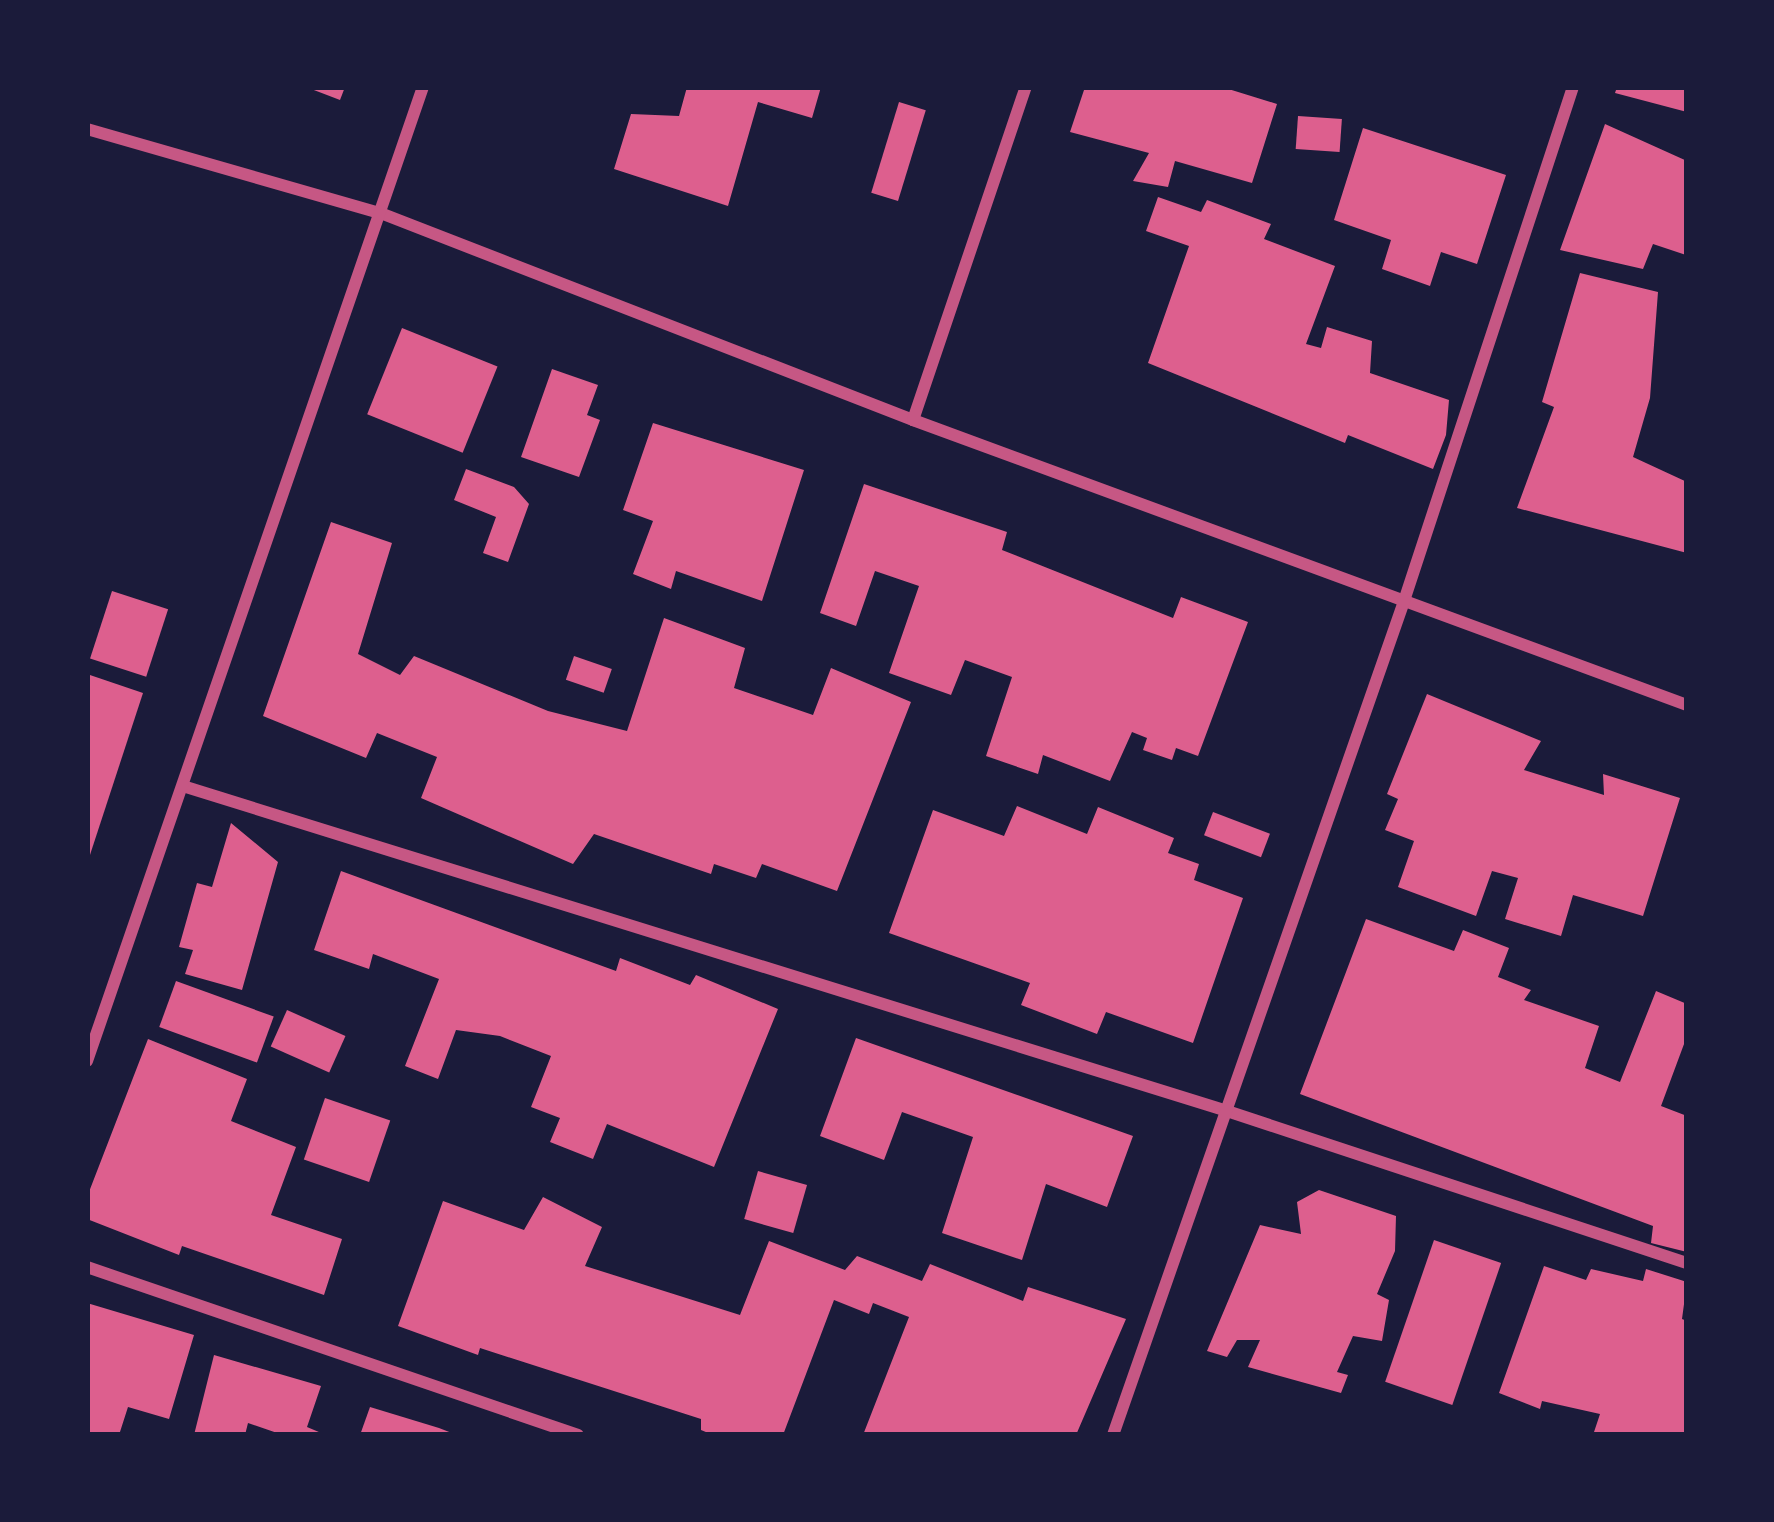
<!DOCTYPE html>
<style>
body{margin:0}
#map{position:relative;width:1774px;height:1522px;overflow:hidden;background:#1b1b3a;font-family:Commissioner,sans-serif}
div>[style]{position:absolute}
.building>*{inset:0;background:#dd5f8e;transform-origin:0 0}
.minor>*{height:12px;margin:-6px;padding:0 6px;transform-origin:6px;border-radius:6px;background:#c65784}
span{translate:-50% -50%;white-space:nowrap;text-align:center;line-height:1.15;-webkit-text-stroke:9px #1b1b3a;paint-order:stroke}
.frame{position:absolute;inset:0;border:90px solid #1b1b3a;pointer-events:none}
</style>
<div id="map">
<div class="building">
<div style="clip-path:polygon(306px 87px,345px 87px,340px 100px)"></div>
<div style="clip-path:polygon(687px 87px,821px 87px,812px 118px,758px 102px,728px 206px,614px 169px,631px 114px,679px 116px)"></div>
<div style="clip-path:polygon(1085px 87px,1222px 87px,1277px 104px,1252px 183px,1175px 161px,1168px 187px,1133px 181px,1149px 153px,1070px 132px)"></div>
<div style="clip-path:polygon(1617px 87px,1687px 87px,1687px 112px,1615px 93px)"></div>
<div style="left:899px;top:102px;width:28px;height:95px;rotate:17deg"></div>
<div style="left:1298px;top:116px;width:44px;height:33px;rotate:4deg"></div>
<div style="clip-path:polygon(1605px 124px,1687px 161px,1686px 255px,1653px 244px,1643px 269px,1560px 250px)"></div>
<div style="clip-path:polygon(1363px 128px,1506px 175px,1477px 264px,1441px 252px,1430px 286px,1382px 269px,1391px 240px,1334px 220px)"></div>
<div style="clip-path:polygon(1158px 197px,1201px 212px,1207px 200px,1271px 224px,1264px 239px,1335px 266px,1306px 344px,1321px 348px,1327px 327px,1372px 341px,1370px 373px,1449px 400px,1446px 435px,1433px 469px,1348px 435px,1345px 443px,1148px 363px,1189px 246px,1146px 231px)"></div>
<div style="clip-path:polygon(1580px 273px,1658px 292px,1650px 398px,1633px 457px,1687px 482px,1687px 553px,1517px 508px,1554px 407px,1542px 402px)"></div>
<div style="left:402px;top:328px;width:103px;height:93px;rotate:22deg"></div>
<div style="clip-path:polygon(552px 369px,598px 385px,587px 415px,600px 420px,579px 477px,521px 457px)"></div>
<div style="clip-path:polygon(653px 423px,804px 470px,762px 601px,676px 571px,671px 589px,633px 574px,653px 521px,623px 510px)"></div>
<div style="clip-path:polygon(466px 469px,514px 487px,529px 504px,508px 562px,483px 553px,496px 517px,454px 500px)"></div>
<div style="clip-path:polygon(864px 484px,1007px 532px,1002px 550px,1173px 618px,1181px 597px,1248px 622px,1198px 756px,1176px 748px,1172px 760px,1143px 750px,1147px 738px,1132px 732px,1110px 781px,1043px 755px,1038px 774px,986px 756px,1012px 677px,965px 660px,951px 695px,889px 673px,919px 586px,875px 571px,856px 626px,820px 613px)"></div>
<div style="clip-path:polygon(331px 522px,392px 543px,358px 654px,400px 675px,414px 656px,548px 711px,627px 731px,664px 618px,745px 648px,734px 688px,813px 715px,831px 668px,911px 702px,837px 891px,762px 864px,756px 878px,714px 864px,711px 874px,594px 834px,573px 864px,421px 798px,437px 757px,377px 733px,366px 758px,263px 716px)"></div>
<div style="left:112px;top:591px;width:59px;height:71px;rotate:18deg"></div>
<div style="left:574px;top:656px;width:40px;height:25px;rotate:19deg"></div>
<div style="clip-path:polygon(87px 674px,143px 693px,88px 861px,87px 861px)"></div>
<div style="clip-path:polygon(1427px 694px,1541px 741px,1524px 770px,1604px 795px,1603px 774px,1680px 798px,1643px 916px,1573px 895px,1561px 936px,1505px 919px,1518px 878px,1492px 871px,1476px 916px,1398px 887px,1414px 841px,1385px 830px,1398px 799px,1387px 794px)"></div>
<div style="clip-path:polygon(1017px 806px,1087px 834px,1098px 807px,1174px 838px,1168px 853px,1199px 864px,1194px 880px,1243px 898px,1193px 1043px,1106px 1012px,1097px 1034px,1021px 1005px,1030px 983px,889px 933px,933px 810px,1004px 836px)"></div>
<div style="left:1213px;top:812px;width:61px;height:25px;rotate:21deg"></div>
<div style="clip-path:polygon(231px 823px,278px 862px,242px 990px,185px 974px,193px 950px,179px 947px,197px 883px,212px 887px)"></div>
<div style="clip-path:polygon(341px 871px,616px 971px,620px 958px,690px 985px,696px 975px,778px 1009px,714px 1167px,607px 1124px,593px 1159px,550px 1142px,560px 1118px,531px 1107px,551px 1056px,500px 1036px,456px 1030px,438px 1079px,405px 1066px,439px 979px,373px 954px,369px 969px,314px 950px)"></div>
<div style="clip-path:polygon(1366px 919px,1454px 951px,1463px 930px,1509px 948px,1498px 977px,1531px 990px,1524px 1000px,1599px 1026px,1585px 1068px,1620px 1082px,1656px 991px,1687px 1004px,1687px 1036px,1661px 1106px,1687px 1116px,1687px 1252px,1651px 1243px,1653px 1226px,1300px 1094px)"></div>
<div style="left:176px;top:981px;width:104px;height:49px;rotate:20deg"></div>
<div style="left:287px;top:1010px;width:64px;height:40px;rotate:24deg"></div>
<div style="clip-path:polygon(856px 1038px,1133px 1136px,1107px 1207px,1046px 1184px,1022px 1260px,942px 1233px,973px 1137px,902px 1112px,884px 1160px,820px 1136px)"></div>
<div style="clip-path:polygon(148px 1039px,247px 1079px,231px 1121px,296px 1147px,271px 1215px,342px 1239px,324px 1295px,182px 1246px,179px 1255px,87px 1219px,87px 1197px)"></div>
<div style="left:325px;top:1098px;width:69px;height:65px;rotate:19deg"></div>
<div style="left:758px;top:1171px;width:51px;height:50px;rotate:16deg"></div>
<div style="clip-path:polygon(1319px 1190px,1396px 1216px,1395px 1251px,1377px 1294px,1389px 1300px,1382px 1341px,1353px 1336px,1337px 1372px,1348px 1375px,1341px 1393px,1248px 1367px,1260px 1340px,1237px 1340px,1227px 1357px,1207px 1351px,1260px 1225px,1301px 1234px,1297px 1202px)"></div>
<div style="clip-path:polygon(543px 1197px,602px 1227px,585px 1266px,740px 1315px,769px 1241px,845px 1270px,857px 1256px,922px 1281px,930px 1264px,1023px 1301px,1028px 1287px,1126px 1319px,1076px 1435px,863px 1435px,909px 1317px,873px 1303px,869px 1314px,834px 1300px,783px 1435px,713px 1435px,701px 1430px,701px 1419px,480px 1348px,478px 1355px,398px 1326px,443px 1201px,524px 1230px)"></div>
<div style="left:1434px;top:1240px;width:71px;height:150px;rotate:19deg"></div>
<div style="clip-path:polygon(1544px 1266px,1586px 1280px,1591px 1269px,1643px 1281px,1646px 1269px,1687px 1282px,1682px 1319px,1687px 1321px,1687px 1435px,1593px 1435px,1600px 1414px,1542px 1401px,1540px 1409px,1499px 1393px)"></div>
<div style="clip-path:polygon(87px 1303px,194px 1335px,169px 1419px,128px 1407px,119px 1435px,87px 1435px)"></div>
<div style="clip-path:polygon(214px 1355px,321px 1386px,307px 1427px,326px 1435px,283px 1435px,248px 1423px,245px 1435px,194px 1435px)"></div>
<div style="clip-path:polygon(370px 1407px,439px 1428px,457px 1435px,360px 1435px)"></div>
</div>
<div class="minor">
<div style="left:87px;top:129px;width:308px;rotate:16deg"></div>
<div style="left:383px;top:214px;width:569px;rotate:21.24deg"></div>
<div style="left:913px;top:420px;width:825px;rotate:20.21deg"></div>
<div style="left:913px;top:420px;width:352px;rotate:-71.3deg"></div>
<div style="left:186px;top:787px;width:1093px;rotate:17.29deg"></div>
<div style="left:1230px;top:1112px;width:481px;rotate:18.3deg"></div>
<div style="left:87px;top:1061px;width:1030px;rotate:-70.97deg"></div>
<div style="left:87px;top:1267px;width:519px;rotate:18.89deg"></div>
<div style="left:1113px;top:1435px;width:880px;rotate:-70.76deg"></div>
<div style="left:1403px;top:604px;width:544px;rotate:-71.8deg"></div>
</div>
<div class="frame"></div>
</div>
